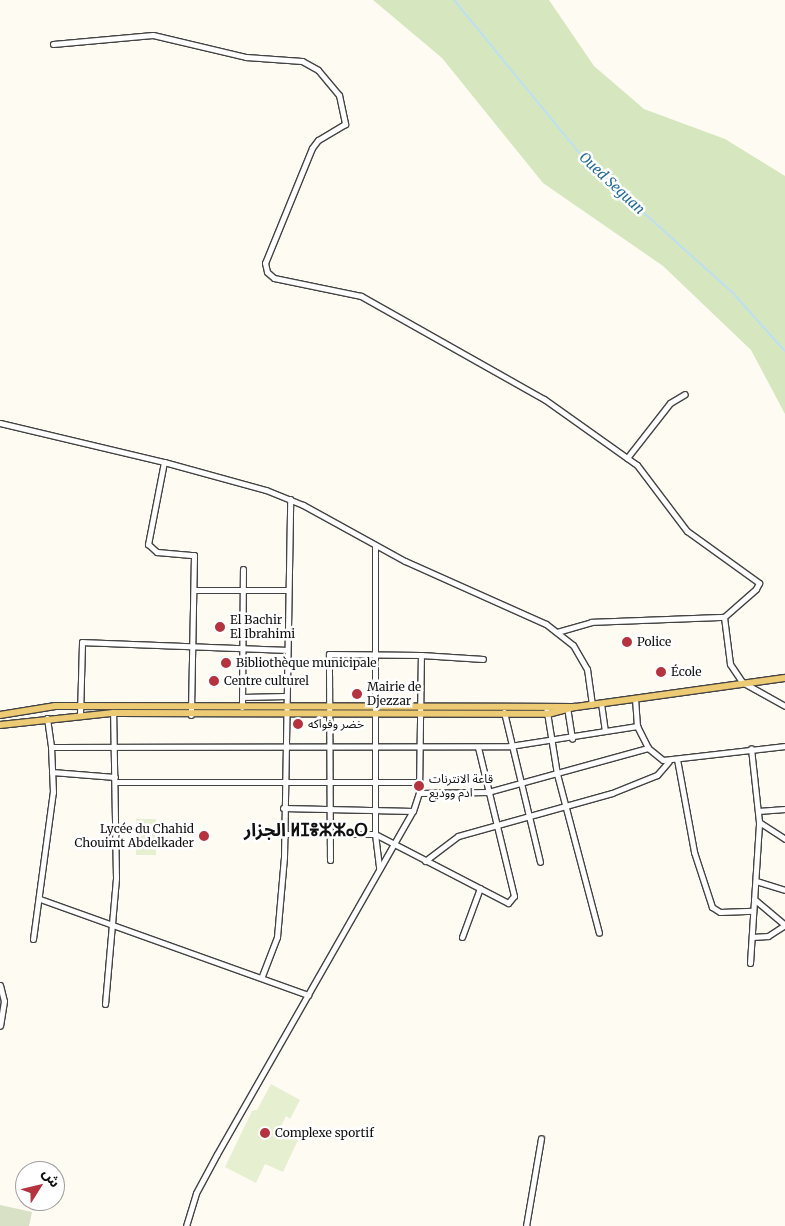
<!DOCTYPE html>
<meta charset="utf-8">
<style>
body{margin:0}
#map{position:relative;width:785px;height:1226px;overflow:hidden;background:#fefbf3;font-family:Merriweather,"Noto Sans Arabic","Noto Sans Tifinagh",serif}
div>[style]{position:absolute}
.green>*{inset:0;background:#d6e7bf}
.cemetery>*{inset:0;background:#d8e0c5}
.pitch>*{inset:0;background:#e6efd0;transform-origin:0 0}
.stream>*{height:2px;margin:-1px;padding:0 1px;transform-origin:1px;border-radius:1px;background:#bce0f2}
.roads{filter:drop-shadow(1px 0 #434343) drop-shadow(-1px 0 #434343) drop-shadow(0 1px #434343) drop-shadow(0 -1px #434343)}
.minor>*{height:5px;margin:-2.5px;padding:0 2.5px;transform-origin:2.5px;border-radius:2.5px;background:#fff}
.major>*{height:6px;margin:-3px;padding:0 3px;transform-origin:3px;border-radius:3px;background:#edca74}
.dots>*{width:14px;height:14px;translate:-50% -50%;box-sizing:border-box;border:2px solid #fff;border-radius:50%}
span{translate:-50% -50%;white-space:nowrap;text-align:center;line-height:1.15;-webkit-text-stroke:5px #fff;paint-order:stroke}
.poi-label{font-size:12px;color:#101010}
.left{translate:0 -50%;text-align:left}
.right{translate:-100% -50%;text-align:right}
.water-label{font-size:14px;color:#226b99;font-style:italic}
.district-label{font-size:18px;color:#101010;font-weight:700}
.north{position:absolute;left:15px;top:1161px;width:50px;height:50px;box-sizing:border-box;background:#fff;border:1px solid #9f9f9f;border-radius:50%;rotate:54deg;font-size:14px;font-weight:700;line-height:20px;text-align:center;color:#101010}
.north::after{content:'';display:block;margin:auto;width:18px;height:22px;background:#b5323f;clip-path:polygon(50% 0,100% 100%,50% 72%,0 100%)}
</style>
<div id="map">
<div class="green">
<div style="clip-path:polygon(373px 0,549px 0,594px 66px,644px 109px,725px 139px,785px 176px,785px 414px,751px 350px,663px 266px,543px 183px,442px 58px)"></div>
</div>
<div class="cemetery">
<div style="clip-path:polygon(0 1205px,32px 1212px,29px 1226px,0 1226px)"></div>
</div>
<div class="pitch">
<div style="left:136px;top:819px;width:20px;height:36px"></div>
<div style="clip-path:polygon(271px 1084px,300px 1100px,290px 1119px,286px 1116px,280px 1128px,299px 1138px,283px 1172px,265px 1164px,256px 1183px,225px 1167px,252px 1111px,257px 1110px)"></div>
</div>
<div class="stream">
<div style="left:454px;top:0;width:208px;rotate:50.7deg"></div>
<div style="left:586px;top:161px;width:196px;rotate:41.9deg"></div>
<div style="left:732px;top:292px;width:79px;rotate:48.1deg"></div>
</div>
<div class="roads">
<div class="minor">
<div style="left:53px;top:44px;width:100px;rotate:-5.1deg"></div>
<div style="left:153px;top:35px;width:96px;rotate:13.3deg"></div>
<div style="left:246px;top:57px;width:56px;rotate:4.1deg"></div>
<div style="left:302px;top:61px;width:18px;rotate:29deg"></div>
<div style="left:318px;top:70px;width:33px;rotate:50deg"></div>
<div style="left:339px;top:95px;width:30px;rotate:78deg"></div>
<div style="left:345px;top:124px;width:31px;rotate:149deg"></div>
<div style="left:318px;top:140px;width:10px;rotate:127deg"></div>
<div style="left:312px;top:148px;width:124px;rotate:112.2deg"></div>
<div style="left:265px;top:263px;width:9px;rotate:77deg"></div>
<div style="left:267px;top:272px;width:9px;rotate:41deg"></div>
<div style="left:274px;top:278px;width:89px;rotate:11.7deg"></div>
<div style="left:361px;top:296px;width:210px;rotate:29.4deg"></div>
<div style="left:544px;top:399px;width:114px;rotate:35.4deg"></div>
<div style="left:637px;top:465px;width:83px;rotate:52.9deg"></div>
<div style="left:687px;top:531px;width:89px;rotate:35.8deg"></div>
<div style="left:759px;top:583px;width:7px;rotate:117deg"></div>
<div style="left:756px;top:589px;width:43px;rotate:138.8deg"></div>
<div style="left:724px;top:617px;width:47px;rotate:82.7deg"></div>
<div style="left:730px;top:664px;width:22px;rotate:56deg"></div>
<div style="left:742px;top:682px;width:49px;rotate:29.2deg"></div>
<div style="left:0;top:423px;width:169px;rotate:13.4deg"></div>
<div style="left:164px;top:462px;width:106px;rotate:15.4deg"></div>
<div style="left:266px;top:490px;width:40px;rotate:22deg"></div>
<div style="left:303px;top:505px;width:116px;rotate:28.8deg"></div>
<div style="left:405px;top:561px;width:154px;rotate:24.1deg"></div>
<div style="left:546px;top:624px;width:34px;rotate:38deg"></div>
<div style="left:573px;top:645px;width:28px;rotate:60deg"></div>
<div style="left:587px;top:669px;width:36px;rotate:82deg"></div>
<div style="left:627px;top:458px;width:70px;rotate:-52deg"></div>
<div style="left:670px;top:403px;width:17px;rotate:-31deg"></div>
<div style="left:164px;top:462px;width:84px;rotate:101deg"></div>
<div style="left:148px;top:544px;width:12px;rotate:42deg"></div>
<div style="left:157px;top:552px;width:37px;rotate:5deg"></div>
<div style="left:194px;top:555px;width:160px;rotate:91.1deg"></div>
<div style="left:375px;top:545px;width:289px;rotate:90deg"></div>
<div style="left:375px;top:834px;width:35px;rotate:83deg"></div>
<div style="left:194px;top:590px;width:93px"></div>
<div style="left:557px;top:632px;width:35px;rotate:-16deg"></div>
<div style="left:591px;top:622px;width:133px;rotate:-2.2deg"></div>
<div style="left:242px;top:697px;width:44px;rotate:-1.3deg"></div>
<div style="left:635px;top:698px;width:28px;rotate:86deg"></div>
<div style="left:637px;top:726px;width:25px;rotate:63deg"></div>
<div style="left:648px;top:748px;width:19px;rotate:39deg"></div>
<div style="left:663px;top:760px;width:123px;rotate:-6.5deg"></div>
<div style="left:601px;top:703px;width:28px;rotate:82deg"></div>
<div style="left:546px;top:706px;width:69px;rotate:80.8deg"></div>
<div style="left:557px;top:774px;width:164px;rotate:75.2deg"></div>
<div style="left:242px;top:707px;width:138px;rotate:-89.6deg"></div>
<div style="left:567px;top:707px;width:32px;rotate:81deg"></div>
<div style="left:504px;top:712px;width:154px;rotate:76.5deg"></div>
<div style="left:80px;top:715px;width:73px;rotate:-88.4deg"></div>
<div style="left:82px;top:642px;width:204px;rotate:2.2deg"></div>
<div style="left:47px;top:718px;width:29px;rotate:82deg"></div>
<div style="left:51px;top:747px;width:459px;rotate:-0.1deg"></div>
<div style="left:510px;top:746px;width:129px;rotate:-8.9deg"></div>
<div style="left:677px;top:759px;width:95px;rotate:79.6deg"></div>
<div style="left:694px;top:852px;width:58px;rotate:71.9deg"></div>
<div style="left:712px;top:907px;width:9px;rotate:32deg"></div>
<div style="left:720px;top:912px;width:33px;rotate:-2deg"></div>
<div style="left:52px;top:772px;width:63px;rotate:4.5deg"></div>
<div style="left:115px;top:782px;width:304px"></div>
<div style="left:419px;top:793px;width:69px;rotate:-0.8deg"></div>
<div style="left:488px;top:792px;width:166px;rotate:-15.4deg"></div>
<div style="left:283px;top:808px;width:130px;rotate:1.3deg"></div>
<div style="left:758px;top:811px;width:27px;rotate:-4deg"></div>
<div style="left:759px;top:822px;width:31px;rotate:33deg"></div>
<div style="left:285px;top:834px;width:90px"></div>
<div style="left:375px;top:834px;width:150px;rotate:27.4deg"></div>
<div style="left:508px;top:903px;width:9px;rotate:-49deg"></div>
<div style="left:514px;top:896px;width:153px;rotate:-103.6deg"></div>
<div style="left:330px;top:860px;width:206px;rotate:-90.3deg"></div>
<div style="left:329px;top:654px;width:92px;rotate:0.6deg"></div>
<div style="left:421px;top:655px;width:62px;rotate:3.7deg"></div>
<div style="left:425px;top:861px;width:41px;rotate:-37.1deg"></div>
<div style="left:458px;top:836px;width:160px;rotate:-15.6deg"></div>
<div style="left:612px;top:793px;width:48px;rotate:-21.8deg"></div>
<div style="left:657px;top:775px;width:18px;rotate:-49deg"></div>
<div style="left:756px;top:881px;width:30px;rotate:17deg"></div>
<div style="left:40px;top:899px;width:285px;rotate:19.7deg"></div>
<div style="left:754px;top:899px;width:40px;rotate:40deg"></div>
<div style="left:462px;top:937px;width:52px;rotate:-69.8deg"></div>
<div style="left:752px;top:937px;width:16px;rotate:-4deg"></div>
<div style="left:768px;top:936px;width:20px;rotate:-33deg"></div>
<div style="left:33px;top:939px;width:148px;rotate:-82.3deg"></div>
<div style="left:53px;top:792px;width:45px;rotate:-92.5deg"></div>
<div style="left:750px;top:963px;width:141px;rotate:-86.3deg"></div>
<div style="left:759px;top:822px;width:74px;rotate:-96.2deg"></div>
<div style="left:262px;top:976px;width:42px;rotate:-69deg"></div>
<div style="left:277px;top:937px;width:80px;rotate:-85deg"></div>
<div style="left:284px;top:857px;width:358px;rotate:-89deg"></div>
<div style="left:0;top:985px;width:16px;rotate:76deg"></div>
<div style="left:4px;top:1001px;width:25px;rotate:99deg"></div>
<div style="left:105px;top:1004px;width:126px;rotate:-85deg"></div>
<div style="left:116px;top:878px;width:165px;rotate:-91deg"></div>
<div style="left:186px;top:1226px;width:34px;rotate:-73deg"></div>
<div style="left:196px;top:1193px;width:44px;rotate:-61.7deg"></div>
<div style="left:217px;top:1154px;width:395px;rotate:-60.3deg"></div>
<div style="left:413px;top:811px;width:19px;rotate:-72deg"></div>
<div style="left:419px;top:793px;width:138px;rotate:-89.2deg"></div>
<div style="left:526px;top:1226px;width:89px;rotate:-80.3deg"></div>
</div>
<div class="major">
<div style="left:0;top:715px;width:56px;rotate:-9.3deg"></div>
<div style="left:55px;top:706px;width:520px;rotate:0.11deg"></div>
<div style="left:0;top:725px;width:114px;rotate:-6.1deg"></div>
<div style="left:113px;top:713px;width:435px;rotate:0.1deg"></div>
<div style="left:548px;top:714px;width:28px;rotate:-15deg"></div>
<div style="left:575px;top:707px;width:212px;rotate:-7.9deg"></div>
</div>
</div>
<div class="dots">
<div style="left:220px;top:627px;background:#b5323f"></div>
<div style="left:627px;top:642px;background:#b5323f"></div>
<div style="left:226px;top:663px;background:#b5323f"></div>
<div style="left:661px;top:672px;background:#b5323f"></div>
<div style="left:214px;top:681px;background:#b5323f"></div>
<div style="left:357px;top:694px;background:#b5323f"></div>
<div style="left:298px;top:724px;background:#b5323f"></div>
<div style="left:419px;top:786px;background:#b5323f"></div>
<div style="left:204px;top:836px;background:#b5323f"></div>
<div style="left:265px;top:1133px;background:#b5323f"></div>
</div>
<div class="poi-label">
<span class="left" style="left:230px;top:627px">El Bachir<br>El Ibrahimi</span>
<span class="left" style="left:637px;top:642px">Police</span>
<span class="left" style="left:236px;top:663px">Bibliothèque municipale</span>
<span class="left" style="left:671px;top:672px">École</span>
<span class="left" style="left:224px;top:681px">Centre culturel</span>
<span class="left" style="left:367px;top:694px">Mairie de<br>Djezzar</span>
<span class="left" style="left:308px;top:724px">خضر وفواكه</span>
<span class="left" style="left:429px;top:786px">قاعة الانترنات<br>ادم ووديع</span>
<span class="right" style="left:194px;top:836px">Lycée du Chahid<br>Chouimt Abdelkader</span>
<span class="left" style="left:275px;top:1133px">Complexe sportif</span>
</div>
<div class="water-label">
<span style="left:612px;top:183px;rotate:43deg">Oued Seguan</span>
</div>
<div class="district-label">
<span style="left:306px;top:830px">الجزار ⵍⵊⴻⵣⵣⴰⵔ</span>
</div>
<div class="north">ش</div>
</div>
